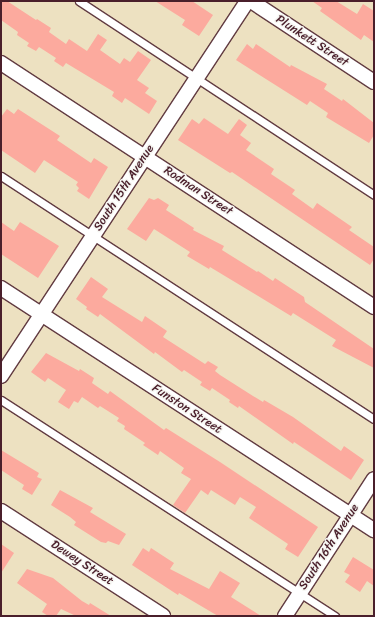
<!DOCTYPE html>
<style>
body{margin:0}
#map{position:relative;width:375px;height:617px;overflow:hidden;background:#ede1c1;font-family:Sriracha,sans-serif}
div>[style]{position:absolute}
.building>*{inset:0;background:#fcaa9e}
.roads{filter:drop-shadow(1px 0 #623c42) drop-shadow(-1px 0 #623c42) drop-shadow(0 1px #623c42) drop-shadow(0 -1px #623c42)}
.lane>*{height:7px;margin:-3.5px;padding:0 3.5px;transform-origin:3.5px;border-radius:3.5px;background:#fff}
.street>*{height:14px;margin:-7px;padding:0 7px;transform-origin:7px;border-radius:7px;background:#fff}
span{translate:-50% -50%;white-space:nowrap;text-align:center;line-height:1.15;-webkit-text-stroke:3px #f6f6f2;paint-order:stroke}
.street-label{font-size:12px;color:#4a1f2b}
.frame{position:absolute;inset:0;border:2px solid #4a1f2b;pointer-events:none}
</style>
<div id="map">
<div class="building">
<div style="clip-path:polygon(1px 1px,7px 1px,36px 20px,37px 19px,51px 28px,49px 32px,66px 44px,69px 39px,87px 51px,98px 34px,107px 40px,100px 50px,120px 64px,124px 58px,130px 62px,138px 51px,151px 60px,137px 80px,149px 88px,145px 93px,157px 101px,149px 114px,125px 98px,122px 103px,112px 96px,114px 92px,66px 63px,63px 67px,54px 61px,56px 58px,39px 47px,36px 51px,27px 46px,29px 43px,17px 35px,18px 32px,1px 20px)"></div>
<div style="clip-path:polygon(155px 1px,192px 1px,213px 15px,199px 36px,182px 25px,185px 20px)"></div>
<div style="clip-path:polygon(312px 1px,336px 1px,357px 14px,363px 4px,374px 11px,374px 42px,364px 35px,361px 40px,320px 11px,322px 8px)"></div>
<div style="clip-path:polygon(247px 44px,253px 49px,256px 44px,290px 67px,291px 65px,327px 84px,324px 89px,342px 101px,343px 99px,374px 123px,374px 135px,369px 143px,326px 117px,328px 113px,310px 101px,307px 105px,236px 60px)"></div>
<div style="clip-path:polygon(7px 109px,14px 114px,18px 109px,60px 136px,57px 140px,91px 163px,94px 158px,108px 167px,89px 199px,77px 191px,79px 188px,76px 185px,78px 182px,44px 160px,35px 173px,1px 150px,1px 117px)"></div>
<div style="clip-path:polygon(204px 118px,228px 134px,239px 119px,247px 125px,240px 135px,251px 143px,246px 150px,274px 169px,271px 174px,295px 190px,292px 194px,313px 209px,317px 203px,352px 227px,349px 230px,374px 247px,374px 259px,370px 265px,232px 172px,230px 173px,178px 140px,192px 119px,199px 124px)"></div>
<div style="clip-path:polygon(149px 198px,154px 200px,158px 198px,169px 205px,166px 210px,194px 228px,193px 230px,224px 246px,222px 250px,257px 272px,258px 271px,273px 281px,275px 278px,304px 297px,305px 302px,374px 349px,374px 368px,332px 346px,336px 340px,293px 313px,291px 316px,210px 267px,209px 269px,187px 256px,190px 252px,154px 229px,146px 241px,127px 229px)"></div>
<div style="clip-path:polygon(1px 222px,14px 231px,20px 222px,59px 246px,38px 278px,1px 254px)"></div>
<div style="clip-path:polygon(91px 277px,108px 289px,102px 297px,142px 322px,145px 316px,167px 331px,163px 337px,205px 364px,208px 361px,218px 367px,215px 371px,220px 375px,253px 396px,263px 402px,264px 400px,293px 417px,341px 451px,344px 446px,364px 460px,351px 480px,294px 442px,293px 444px,239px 406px,238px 408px,229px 402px,230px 400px,212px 388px,210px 391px,200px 385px,202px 382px,184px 370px,182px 372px,155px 352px,154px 354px,100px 314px,98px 317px,86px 309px,87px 307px,76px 299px)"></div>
<div style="clip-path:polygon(46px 353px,79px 371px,80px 369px,94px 378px,92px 383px,108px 394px,110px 391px,164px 430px,166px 428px,220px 462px,318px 527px,298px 557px,285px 549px,288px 544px,249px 518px,256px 507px,240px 497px,235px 505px,211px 490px,208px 495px,201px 490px,185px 513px,173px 505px,191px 479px,181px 473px,184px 468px,160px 451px,158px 455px,143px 445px,145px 443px,124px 429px,125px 426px,117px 421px,119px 418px,100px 406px,98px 408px,82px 397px,78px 403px,74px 401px,69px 409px,58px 402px,66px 390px,48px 378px,45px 382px,31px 372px)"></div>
<div style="clip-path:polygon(1px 450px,39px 473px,37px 477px,42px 479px,32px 495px,22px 489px,24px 485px,1px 470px)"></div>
<div style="clip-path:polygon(60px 490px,93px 508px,90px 512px,126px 534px,119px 545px,108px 541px,106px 543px,101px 542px,74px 525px,76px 522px,70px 517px,51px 505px)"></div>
<div style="clip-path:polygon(1px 544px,14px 553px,1px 573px)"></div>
<div style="clip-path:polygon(143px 548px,149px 552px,151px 548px,174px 563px,170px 569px,209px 589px,220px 571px,240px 583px,231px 597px,261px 616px,218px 616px,179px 593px,178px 595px,132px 565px)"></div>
<div style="clip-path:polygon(353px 557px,374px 570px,374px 586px,367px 581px,360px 592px,345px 582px,350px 575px,344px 572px)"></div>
<div style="clip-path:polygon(27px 569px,53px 578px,82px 601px,89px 605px,90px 603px,111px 616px,76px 616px,61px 609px,56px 616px,48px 616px,42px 612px,47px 604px,17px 583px)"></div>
</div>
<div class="roads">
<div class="lane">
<div style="left:79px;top:1px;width:353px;rotate:33.3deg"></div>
<div style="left:1px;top:176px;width:445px;rotate:33.1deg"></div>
<div style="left:1px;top:400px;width:398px;rotate:32.9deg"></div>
</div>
<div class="street">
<div style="left:251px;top:1px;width:147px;rotate:33.4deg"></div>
<div style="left:1px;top:63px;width:446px;rotate:33.2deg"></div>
<div style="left:1px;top:288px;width:445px;rotate:33deg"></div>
<div style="left:1px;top:376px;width:448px;rotate:-56.7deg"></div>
<div style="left:1px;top:511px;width:193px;rotate:32.9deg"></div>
<div style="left:285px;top:616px;width:163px;rotate:-57deg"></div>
</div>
</div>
<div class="street-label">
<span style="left:312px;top:41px;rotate:33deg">Plunkett Street</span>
<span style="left:124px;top:188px;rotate:-57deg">South 15th Avenue</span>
<span style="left:198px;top:191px;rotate:33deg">Rodman Street</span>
<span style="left:187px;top:409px;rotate:33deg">Funston Street</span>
<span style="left:329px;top:547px;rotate:-57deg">South 16th Avenue</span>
<span style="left:82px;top:563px;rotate:33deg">Dewey Street</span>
</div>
<div class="frame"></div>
</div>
